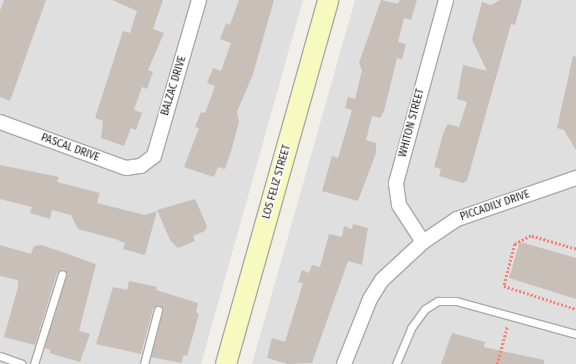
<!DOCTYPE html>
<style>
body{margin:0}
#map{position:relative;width:576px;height:364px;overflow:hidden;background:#f2efe9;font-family:"Fira Sans Condensed",sans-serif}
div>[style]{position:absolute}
.residential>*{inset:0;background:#e0dfdf}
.building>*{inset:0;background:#c7bfb8}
.path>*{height:2.5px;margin-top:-1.25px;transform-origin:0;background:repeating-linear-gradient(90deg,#fa8072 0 2px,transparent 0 4px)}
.roads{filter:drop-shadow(1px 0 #a9a9a9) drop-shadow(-1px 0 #a9a9a9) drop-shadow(0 1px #a9a9a9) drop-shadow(0 -1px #a9a9a9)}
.lane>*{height:7px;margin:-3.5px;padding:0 3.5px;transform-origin:3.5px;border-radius:3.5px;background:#fff}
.street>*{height:14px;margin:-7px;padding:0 7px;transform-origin:7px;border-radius:7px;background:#fff}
.secondary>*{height:20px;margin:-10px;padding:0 10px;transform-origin:10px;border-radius:10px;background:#f7fabf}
span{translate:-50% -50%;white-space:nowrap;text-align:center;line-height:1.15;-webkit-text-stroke:3px #fff;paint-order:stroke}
.street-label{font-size:11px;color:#222}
</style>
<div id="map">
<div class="residential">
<div style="clip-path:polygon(0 0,303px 0,201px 364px,0 364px)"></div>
<div style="clip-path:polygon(355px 0,576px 0,576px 364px,252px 364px)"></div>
</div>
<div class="building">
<div style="clip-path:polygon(4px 0,46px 0,10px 101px,0 97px,0 11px)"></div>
<div style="clip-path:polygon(112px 0,163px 0,153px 29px,164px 33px,148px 70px,153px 72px,147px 89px,142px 87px,134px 110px,142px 113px,136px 130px,131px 128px,124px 146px,101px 138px,103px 121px,95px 118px,123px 31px,130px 33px,137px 11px)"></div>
<div style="clip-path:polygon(239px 0,274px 0,253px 74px,237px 112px,239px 122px,232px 148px,225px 169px,218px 167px,214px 177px,184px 167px,199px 128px,195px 127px,201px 112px,205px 113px,215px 86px,207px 83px,213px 68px,221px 71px,231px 43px,220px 39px,226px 23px,230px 25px)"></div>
<div style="clip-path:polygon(381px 0,398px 4px,400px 0,417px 0,411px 20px,404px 18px,398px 42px,406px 44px,402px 59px,397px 58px,384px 111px,380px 118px,372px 116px,366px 140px,376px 143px,376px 153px,358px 201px,322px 191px,332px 156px,338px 158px,352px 110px,345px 108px,348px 97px,355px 99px,362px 70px,359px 63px)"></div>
<div style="clip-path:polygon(500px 0,522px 0,515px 25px,511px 24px,467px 181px,463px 183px,439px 176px,441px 169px,434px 167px,444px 131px,448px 124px,459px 127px,467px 102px,457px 99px,463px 65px,487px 71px,472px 40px,482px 2px,491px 5px)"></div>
<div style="clip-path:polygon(573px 56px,576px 57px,576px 150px,564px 130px,557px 128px)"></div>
<div style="clip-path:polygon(0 165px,59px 177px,57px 182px,100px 193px,97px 203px,145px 215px,157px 211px,145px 255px,123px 249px,125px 243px,115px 239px,78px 229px,71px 215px,52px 210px,50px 219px,30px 213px,32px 207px,0 199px)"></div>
<div style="clip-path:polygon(195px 199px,207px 226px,205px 231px,193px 236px,195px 241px,178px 248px,170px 240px,157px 210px)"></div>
<div style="clip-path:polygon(353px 224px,368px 228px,362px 265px,348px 261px,312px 363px,288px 364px,267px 358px,272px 338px,285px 342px,303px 283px,298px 282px,302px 270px,309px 273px,312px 265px,320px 267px,329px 234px,342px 237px,344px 226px,352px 229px)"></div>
<div style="clip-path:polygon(524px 243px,576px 258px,576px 299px,509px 278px,519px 244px)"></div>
<div style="clip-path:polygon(0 245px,31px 254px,34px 246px,42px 245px,96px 264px,79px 331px,90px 334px,80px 362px,49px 353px,51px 350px,44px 348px,67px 275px,64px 269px,57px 273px,35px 345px,4px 337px,18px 287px,18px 280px,0 276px)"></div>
<div style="clip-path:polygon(129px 281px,157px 287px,156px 290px,198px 303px,196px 312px,199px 314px,187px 356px,184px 355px,181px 363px,151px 357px,163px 311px,159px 305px,153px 309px,141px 354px,96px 344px,113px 287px,127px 290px)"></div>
<div style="clip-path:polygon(452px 333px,485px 342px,484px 347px,544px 360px,544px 364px,441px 364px)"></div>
</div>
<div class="path">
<div style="left:576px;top:249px;width:47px;rotate:-163.9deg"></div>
<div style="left:531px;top:236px;width:18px;rotate:153deg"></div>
<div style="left:515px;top:244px;width:43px;rotate:104.7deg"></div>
<div style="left:504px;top:286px;width:76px;rotate:17.7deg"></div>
<div style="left:497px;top:364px;width:39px;rotate:-75deg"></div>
</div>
<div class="roads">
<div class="lane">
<div style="left:0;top:356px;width:23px;rotate:20deg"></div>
<div style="left:34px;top:364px;width:94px;rotate:-72.7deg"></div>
<div style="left:144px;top:364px;width:56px;rotate:-75.5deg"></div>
<div style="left:396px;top:364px;width:39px;rotate:-67deg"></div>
<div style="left:411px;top:328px;width:24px;rotate:-54deg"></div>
<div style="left:425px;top:309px;width:15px;rotate:-32deg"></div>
<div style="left:438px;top:301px;width:18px"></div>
<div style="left:456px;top:301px;width:124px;rotate:15.4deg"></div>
</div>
<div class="street">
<div style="left:0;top:122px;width:134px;rotate:20.1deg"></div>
<div style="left:126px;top:168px;width:15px;rotate:-8deg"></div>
<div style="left:141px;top:166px;width:16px;rotate:-38deg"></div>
<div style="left:154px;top:156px;width:162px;rotate:-73.9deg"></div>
<div style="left:423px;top:242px;width:44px;rotate:-123deg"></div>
<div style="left:399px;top:205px;width:22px;rotate:-98deg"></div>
<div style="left:396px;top:183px;width:190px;rotate:-74.7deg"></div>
<div style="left:344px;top:364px;width:70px;rotate:-68.2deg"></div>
<div style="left:370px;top:299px;width:22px;rotate:-58deg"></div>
<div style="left:382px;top:280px;width:56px;rotate:-42.8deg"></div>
<div style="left:423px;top:242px;width:41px;rotate:-34.1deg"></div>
<div style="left:457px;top:219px;width:126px;rotate:-19deg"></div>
</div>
<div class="secondary">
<div style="left:226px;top:364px;width:378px;rotate:-74.3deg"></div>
</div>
</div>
<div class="street-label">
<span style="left:174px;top:86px;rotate:-73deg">BALZAC DRIVE</span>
<span style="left:412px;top:123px;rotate:-75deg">WHITON STREET</span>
<span style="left:70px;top:148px;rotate:20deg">PASCAL DRIVE</span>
<span style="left:277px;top:182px;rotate:-74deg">LOS FELIZ STREET</span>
<span style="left:495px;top:206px;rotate:-19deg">PICCADILY DRIVE</span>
</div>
</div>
